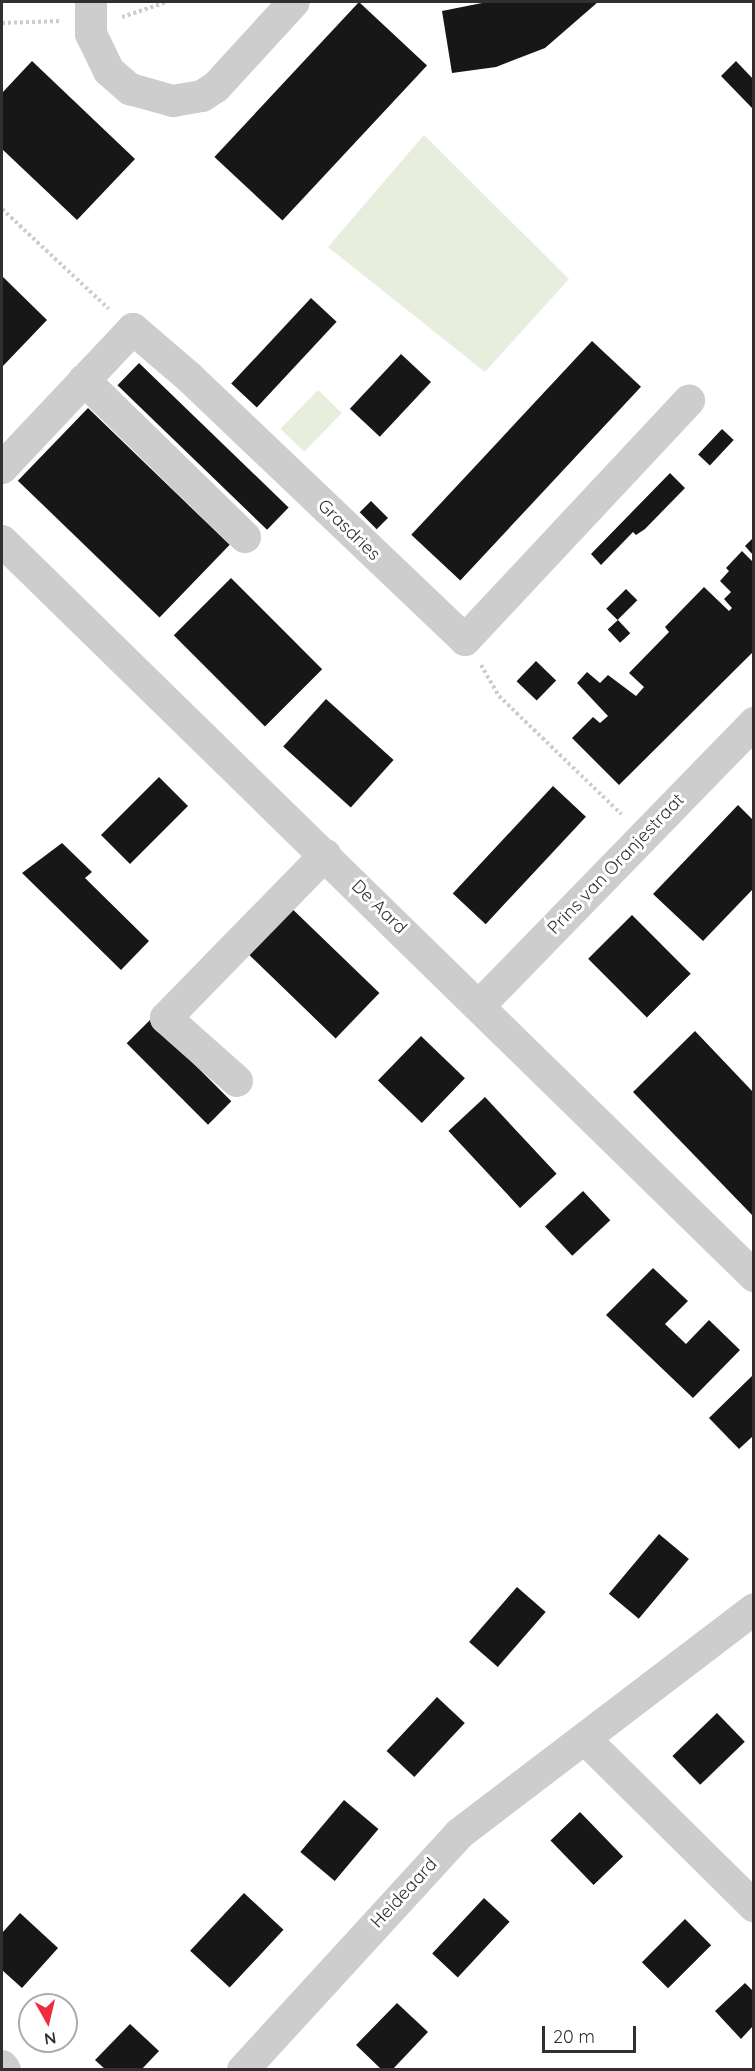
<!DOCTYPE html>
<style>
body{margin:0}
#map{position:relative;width:755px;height:2071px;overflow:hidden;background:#fff;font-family:Quicksand,sans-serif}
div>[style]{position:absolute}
.green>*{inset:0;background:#e7eede;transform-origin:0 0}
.building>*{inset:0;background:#171717;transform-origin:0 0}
.path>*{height:4px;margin-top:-2px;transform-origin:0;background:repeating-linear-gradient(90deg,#cdcdcd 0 3px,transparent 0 6px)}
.minor>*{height:32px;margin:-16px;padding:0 16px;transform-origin:16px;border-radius:16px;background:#cdcdcd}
span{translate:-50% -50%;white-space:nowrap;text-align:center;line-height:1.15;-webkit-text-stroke:6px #fff;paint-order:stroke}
.street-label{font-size:18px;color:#303030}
.frame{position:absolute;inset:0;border:3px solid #303030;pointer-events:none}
.north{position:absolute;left:18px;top:1993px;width:60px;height:60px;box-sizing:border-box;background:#fff;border:2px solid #acacac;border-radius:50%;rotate:172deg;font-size:16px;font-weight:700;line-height:24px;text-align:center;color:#303030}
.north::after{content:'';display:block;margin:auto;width:21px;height:27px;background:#ef2b3e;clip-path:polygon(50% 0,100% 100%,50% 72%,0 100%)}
.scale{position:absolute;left:542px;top:2026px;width:94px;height:27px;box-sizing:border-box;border:3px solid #303030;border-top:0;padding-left:8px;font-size:18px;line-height:21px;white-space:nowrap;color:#303030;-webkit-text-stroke:4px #fff;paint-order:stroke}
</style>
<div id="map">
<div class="green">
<div style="clip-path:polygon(424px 135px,569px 279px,485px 372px,328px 247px)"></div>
<div style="left:318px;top:390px;width:33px;height:54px;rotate:44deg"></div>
</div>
<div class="building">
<div style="left:359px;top:2px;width:93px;height:212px;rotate:43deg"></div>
<div style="clip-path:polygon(487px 2px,598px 2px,545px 48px,496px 67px,452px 73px,442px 11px)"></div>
<div style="clip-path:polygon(32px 61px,135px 159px,77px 220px,2px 149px,2px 93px)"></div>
<div style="clip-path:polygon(736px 61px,753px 79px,753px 109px,721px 76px)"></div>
<div style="clip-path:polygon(2px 276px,47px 320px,2px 367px)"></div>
<div style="left:311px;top:298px;width:35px;height:117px;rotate:43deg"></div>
<div style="left:592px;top:341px;width:67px;height:265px;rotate:43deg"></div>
<div style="left:401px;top:354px;width:41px;height:75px;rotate:43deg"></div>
<div style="left:139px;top:363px;width:208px;height:31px;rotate:44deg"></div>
<div style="left:88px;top:408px;width:197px;height:101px;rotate:44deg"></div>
<div style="left:722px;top:429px;width:16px;height:35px;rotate:43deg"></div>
<div style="clip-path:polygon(670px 473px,685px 488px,645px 529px,636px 535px,633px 532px,601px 565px,591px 554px)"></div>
<div style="left:371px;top:501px;width:24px;height:16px;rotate:45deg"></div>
<div style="clip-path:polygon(753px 538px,753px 555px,745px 546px)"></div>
<div style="clip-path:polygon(742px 551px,753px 562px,753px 652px,619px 785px,572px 738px,593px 717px,600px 723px,608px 716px,577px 683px,587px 672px,600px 683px,608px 675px,636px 696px,644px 687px,629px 673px,669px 632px,665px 627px,704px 587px,729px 611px,732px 608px,724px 599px,731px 592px,720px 581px,729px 571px,726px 568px)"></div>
<div style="left:231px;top:578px;width:129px;height:81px;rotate:45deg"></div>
<div style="left:626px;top:589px;width:16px;height:28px;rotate:45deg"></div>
<div style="left:618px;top:620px;width:18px;height:14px;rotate:47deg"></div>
<div style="left:536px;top:661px;width:28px;height:28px;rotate:44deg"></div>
<div style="left:326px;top:699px;width:91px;height:64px;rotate:42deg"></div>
<div style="left:159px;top:777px;width:41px;height:82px;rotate:45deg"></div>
<div style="left:553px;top:786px;width:45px;height:147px;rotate:43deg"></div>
<div style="clip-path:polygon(738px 805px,753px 820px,753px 889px,703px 941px,653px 894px)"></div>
<div style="clip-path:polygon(62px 843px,92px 872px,85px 878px,149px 941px,121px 970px,22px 873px)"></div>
<div style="left:283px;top:900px;width:134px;height:63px;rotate:44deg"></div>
<div style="left:632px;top:915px;width:83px;height:62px;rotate:45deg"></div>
<div style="left:150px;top:1020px;width:115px;height:33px;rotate:45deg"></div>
<div style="clip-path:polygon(695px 1031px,753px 1092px,753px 1216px,633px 1092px)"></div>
<div style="left:421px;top:1036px;width:61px;height:62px;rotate:44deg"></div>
<div style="left:485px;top:1097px;width:105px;height:50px;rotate:47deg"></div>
<div style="left:583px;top:1191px;width:40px;height:52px;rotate:47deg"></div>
<div style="clip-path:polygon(653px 1268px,688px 1301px,665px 1324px,686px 1344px,709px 1320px,740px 1350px,693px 1398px,606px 1315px)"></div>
<div style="clip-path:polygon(753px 1375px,753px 1436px,739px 1449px,709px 1418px)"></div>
<div style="left:659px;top:1534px;width:39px;height:78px;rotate:40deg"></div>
<div style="left:517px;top:1587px;width:38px;height:73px;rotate:41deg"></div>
<div style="left:437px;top:1697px;width:38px;height:74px;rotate:43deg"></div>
<div style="left:717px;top:1713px;width:40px;height:62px;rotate:46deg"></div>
<div style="left:344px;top:1800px;width:45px;height:68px;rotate:40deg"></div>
<div style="left:580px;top:1812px;width:62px;height:41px;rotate:46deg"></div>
<div style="left:244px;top:1893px;width:54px;height:79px;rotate:43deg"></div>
<div style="left:484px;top:1898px;width:35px;height:76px;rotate:43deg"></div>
<div style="clip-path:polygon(20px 1913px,58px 1948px,22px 1988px,2px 1970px,2px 1933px)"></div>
<div style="left:685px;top:1919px;width:37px;height:61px;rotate:45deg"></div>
<div style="clip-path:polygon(745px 1983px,753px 1991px,753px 2026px,741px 2039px,715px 2011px)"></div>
<div style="clip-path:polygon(397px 2003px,428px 2032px,392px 2070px,382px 2070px,356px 2045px)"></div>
<div style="clip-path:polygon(130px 2024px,159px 2051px,141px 2070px,106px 2070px,95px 2060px)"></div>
</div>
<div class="path">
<div style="left:122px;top:17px;width:47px;rotate:-18.4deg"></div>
<div style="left:2px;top:23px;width:59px;rotate:-1.9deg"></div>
<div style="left:2px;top:209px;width:146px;rotate:43.1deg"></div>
<div style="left:481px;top:665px;width:36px;rotate:60deg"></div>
<div style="left:499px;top:696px;width:170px;rotate:44deg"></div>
</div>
<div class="minor">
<div style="left:91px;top:2px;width:32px;rotate:90deg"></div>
<div style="left:91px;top:34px;width:41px;rotate:64.1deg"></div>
<div style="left:109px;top:71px;width:28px;rotate:41deg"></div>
<div style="left:130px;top:89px;width:45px;rotate:15.6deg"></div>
<div style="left:173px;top:101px;width:29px;rotate:-10deg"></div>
<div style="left:202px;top:96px;width:17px;rotate:-33deg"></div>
<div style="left:216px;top:87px;width:115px;rotate:-47.5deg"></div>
<div style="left:84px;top:380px;width:225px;rotate:44.3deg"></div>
<div style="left:2px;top:468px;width:191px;rotate:-46.7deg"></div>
<div style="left:133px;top:329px;width:74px;rotate:40.6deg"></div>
<div style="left:189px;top:377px;width:381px;rotate:43.6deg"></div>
<div style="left:465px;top:640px;width:328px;rotate:-46.9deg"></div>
<div style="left:2px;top:541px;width:1052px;rotate:44.34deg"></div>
<div style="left:479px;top:1006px;width:395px;rotate:-45.8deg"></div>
<div style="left:237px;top:1081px;width:95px;rotate:-138.4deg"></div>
<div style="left:166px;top:1018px;width:228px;rotate:-45.7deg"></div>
<div style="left:585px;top:1739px;width:238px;rotate:44.7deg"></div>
<div style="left:2px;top:2066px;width:5px;rotate:53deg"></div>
<div style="left:243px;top:2070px;width:320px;rotate:-47.5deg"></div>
<div style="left:459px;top:1834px;width:371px;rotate:-37.3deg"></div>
</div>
<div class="street-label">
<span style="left:349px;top:530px;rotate:44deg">Grasdries</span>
<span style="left:616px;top:864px;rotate:-46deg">Prins van Oranjestraat</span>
<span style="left:379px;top:907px;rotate:44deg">De Aard</span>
<span style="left:404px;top:1893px;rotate:-47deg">Heideaard</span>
</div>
<div class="frame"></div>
<div class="north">N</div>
<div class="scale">20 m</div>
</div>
